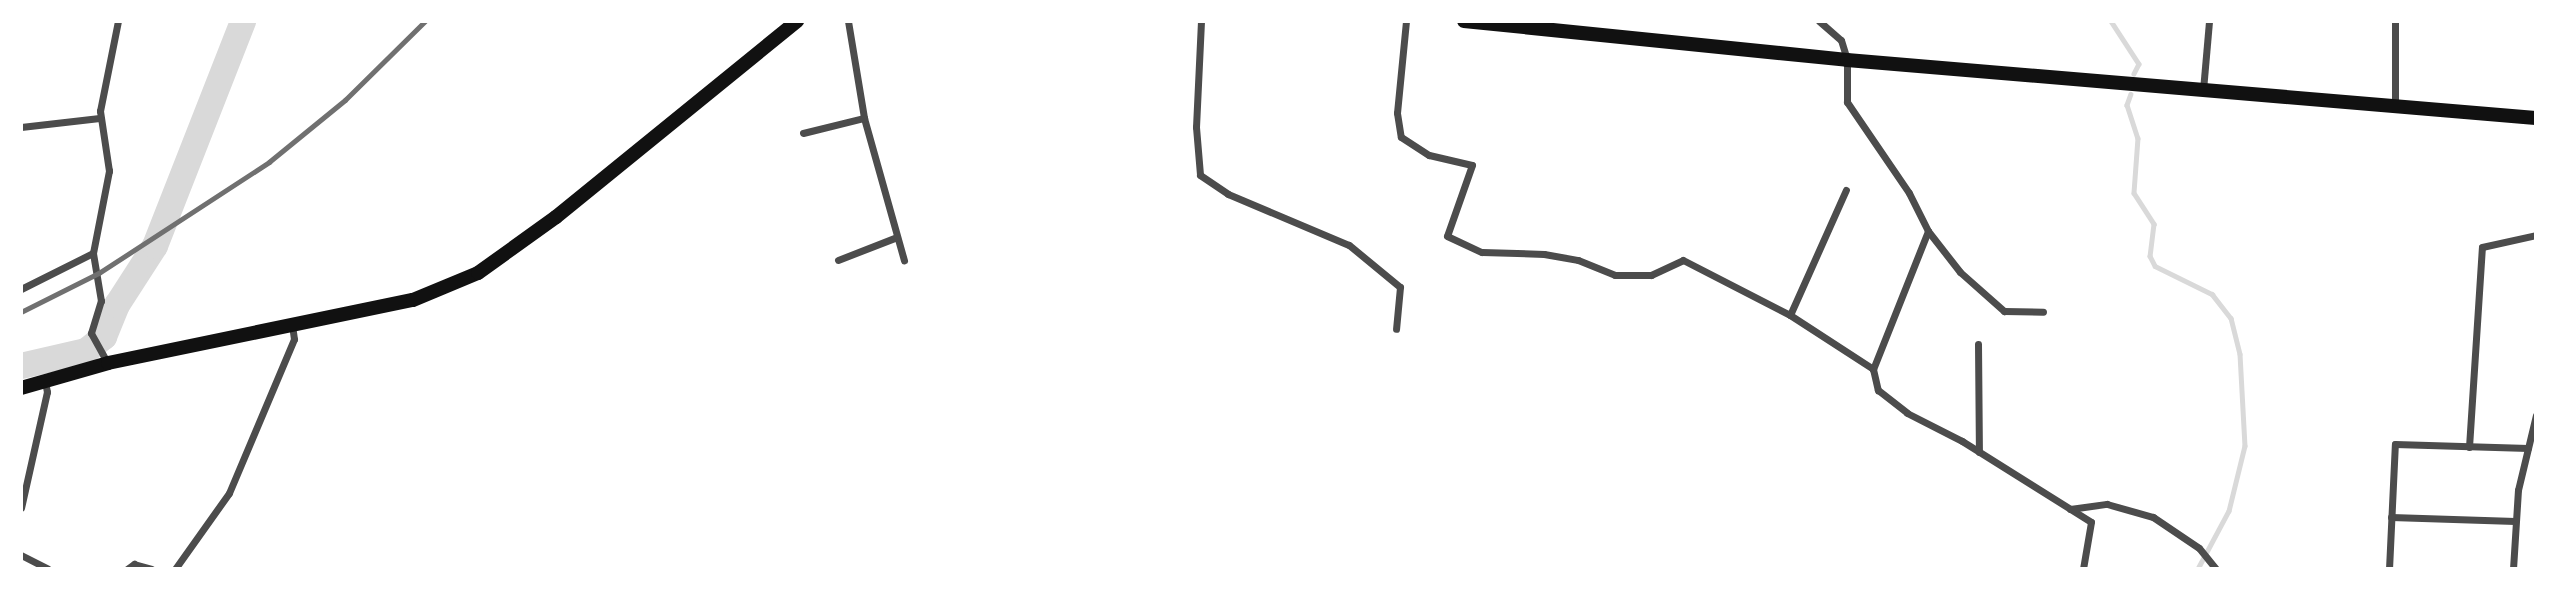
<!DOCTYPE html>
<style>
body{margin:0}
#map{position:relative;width:2557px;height:590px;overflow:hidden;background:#fff;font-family:"PT Sans",sans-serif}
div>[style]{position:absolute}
.stream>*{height:4.5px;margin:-2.25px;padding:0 2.25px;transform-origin:2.25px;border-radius:2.25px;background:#d9d9d9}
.river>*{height:26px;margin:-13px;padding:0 13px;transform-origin:13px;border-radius:13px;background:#d9d9d9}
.minor>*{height:7px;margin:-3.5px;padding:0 3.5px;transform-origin:3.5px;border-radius:3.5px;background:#4c4c4c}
.primary>*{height:14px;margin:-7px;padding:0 7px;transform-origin:7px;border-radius:7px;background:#111}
.rail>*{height:4.5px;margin:-2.25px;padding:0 2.25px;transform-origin:2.25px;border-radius:2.25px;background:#707070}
span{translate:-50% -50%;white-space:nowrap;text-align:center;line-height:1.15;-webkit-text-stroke:5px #fff;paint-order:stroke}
.frame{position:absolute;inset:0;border:23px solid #fff;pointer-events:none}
</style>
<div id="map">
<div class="stream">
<div style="left:2111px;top:21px;width:51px;rotate:56.9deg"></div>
<div style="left:2139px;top:64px;width:11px;rotate:117deg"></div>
<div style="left:2131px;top:94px;width:12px;rotate:110deg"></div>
<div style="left:2127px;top:105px;width:35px;rotate:72deg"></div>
<div style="left:2138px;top:138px;width:55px;rotate:94.2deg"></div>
<div style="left:2134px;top:193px;width:37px;rotate:57deg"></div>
<div style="left:2154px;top:224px;width:32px;rotate:97deg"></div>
<div style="left:2150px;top:256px;width:11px;rotate:63deg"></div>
<div style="left:2155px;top:266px;width:64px;rotate:26.2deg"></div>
<div style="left:2212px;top:294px;width:31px;rotate:52deg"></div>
<div style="left:2231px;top:318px;width:37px;rotate:76deg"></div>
<div style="left:2240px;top:354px;width:92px;rotate:86.9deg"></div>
<div style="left:2245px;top:446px;width:67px;rotate:103.8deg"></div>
<div style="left:2229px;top:511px;width:66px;rotate:118.1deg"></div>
</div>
<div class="river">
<div style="left:21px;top:366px;width:67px;rotate:-13deg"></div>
<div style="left:86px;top:351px;width:23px;rotate:-38deg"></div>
<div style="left:104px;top:337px;width:35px;rotate:-68deg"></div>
<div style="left:117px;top:305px;width:70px;rotate:-57.2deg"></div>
<div style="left:155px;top:246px;width:242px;rotate:-68.6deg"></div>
</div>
<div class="minor">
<div style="left:848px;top:21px;width:98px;rotate:80.6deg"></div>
<div style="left:864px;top:118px;width:148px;rotate:74.3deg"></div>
<div style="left:1201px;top:21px;width:106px;rotate:92.7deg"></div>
<div style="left:1196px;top:127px;width:48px;rotate:85.2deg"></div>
<div style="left:1200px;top:175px;width:34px;rotate:34deg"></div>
<div style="left:1228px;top:194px;width:131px;rotate:22.9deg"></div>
<div style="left:1349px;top:245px;width:66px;rotate:39.5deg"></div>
<div style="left:1400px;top:287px;width:42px;rotate:95.4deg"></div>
<div style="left:1406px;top:21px;width:92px;rotate:95.6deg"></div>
<div style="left:1397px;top:113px;width:24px;rotate:81deg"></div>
<div style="left:1401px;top:137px;width:33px;rotate:33deg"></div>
<div style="left:1429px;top:155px;width:44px;rotate:13.1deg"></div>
<div style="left:1472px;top:165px;width:75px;rotate:109.4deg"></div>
<div style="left:1447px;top:236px;width:38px;rotate:25deg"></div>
<div style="left:1482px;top:252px;width:62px;rotate:1.8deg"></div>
<div style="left:1544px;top:254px;width:35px;rotate:10deg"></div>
<div style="left:1578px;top:260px;width:40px;rotate:22deg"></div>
<div style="left:1615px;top:275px;width:36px"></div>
<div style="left:1651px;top:275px;width:35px;rotate:-25deg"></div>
<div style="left:1683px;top:260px;width:120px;rotate:27.2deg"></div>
<div style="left:1790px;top:315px;width:99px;rotate:33deg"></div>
<div style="left:1819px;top:21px;width:29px;rotate:41deg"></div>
<div style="left:1841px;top:40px;width:21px;rotate:73deg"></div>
<div style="left:1847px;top:60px;width:42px;rotate:90deg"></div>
<div style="left:1847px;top:102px;width:110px;rotate:55.7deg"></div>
<div style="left:1909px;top:193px;width:42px;rotate:63.4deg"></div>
<div style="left:1928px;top:231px;width:149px;rotate:111.7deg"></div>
<div style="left:1873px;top:369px;width:22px;rotate:77deg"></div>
<div style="left:1878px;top:390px;width:37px;rotate:38deg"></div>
<div style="left:1907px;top:413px;width:62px;rotate:27deg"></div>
<div style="left:1962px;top:441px;width:152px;rotate:32.1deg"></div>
<div style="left:2091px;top:522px;width:48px;rotate:99.7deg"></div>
<div style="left:2395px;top:21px;width:85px;rotate:90deg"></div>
<div style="left:2203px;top:90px;width:69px;rotate:-85deg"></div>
<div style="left:21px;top:127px;width:79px;rotate:-6.6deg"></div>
<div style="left:803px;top:133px;width:63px;rotate:-13.8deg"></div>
<div style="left:1928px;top:231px;width:52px;rotate:52deg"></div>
<div style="left:1960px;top:272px;width:59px;rotate:41.6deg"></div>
<div style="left:2004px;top:311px;width:39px;rotate:1deg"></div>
<div style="left:838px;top:260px;width:63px;rotate:-21.3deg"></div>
<div style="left:21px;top:289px;width:80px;rotate:-26.6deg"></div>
<div style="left:1790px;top:315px;width:137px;rotate:-65.9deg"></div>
<div style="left:1978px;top:344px;width:108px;rotate:89.5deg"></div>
<div style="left:107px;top:362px;width:33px;rotate:-119deg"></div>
<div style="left:91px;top:333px;width:34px;rotate:-73deg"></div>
<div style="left:101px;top:301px;width:49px;rotate:-99.5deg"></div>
<div style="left:93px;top:253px;width:84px;rotate:-79deg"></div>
<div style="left:109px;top:171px;width:61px;rotate:-98.5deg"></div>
<div style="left:100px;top:111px;width:92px;rotate:-78.7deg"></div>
<div style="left:2469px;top:447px;width:200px;rotate:-86.3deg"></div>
<div style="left:2482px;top:247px;width:55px;rotate:-12.5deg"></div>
<div style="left:21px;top:508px;width:119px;rotate:-77.4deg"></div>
<div style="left:47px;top:392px;width:10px;rotate:-101deg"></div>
<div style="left:2070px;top:509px;width:37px;rotate:-8deg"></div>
<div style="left:2107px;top:504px;width:48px;rotate:15.8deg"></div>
<div style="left:2153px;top:517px;width:55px;rotate:34deg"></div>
<div style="left:2199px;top:548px;width:27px;rotate:51deg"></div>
<div style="left:2391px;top:517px;width:124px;rotate:1.8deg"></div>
<div style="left:21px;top:555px;width:30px;rotate:27deg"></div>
<div style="left:127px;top:569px;width:9px;rotate:-36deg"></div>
<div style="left:134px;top:564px;width:18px;rotate:16deg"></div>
<div style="left:175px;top:569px;width:93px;rotate:-54.6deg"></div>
<div style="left:229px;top:493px;width:167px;rotate:-67.1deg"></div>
<div style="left:294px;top:339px;width:14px;rotate:-98deg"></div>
<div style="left:2389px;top:569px;width:125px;rotate:-87.3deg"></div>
<div style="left:2395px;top:444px;width:133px;rotate:1.7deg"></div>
<div style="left:2513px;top:569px;width:79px;rotate:-86.4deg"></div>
<div style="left:2518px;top:490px;width:77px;rotate:-76.5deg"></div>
</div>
<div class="primary">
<div style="left:1464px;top:21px;width:385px;rotate:5.8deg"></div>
<div style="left:1847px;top:60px;width:691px;rotate:4.81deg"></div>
<div style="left:21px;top:388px;width:91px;rotate:-16deg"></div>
<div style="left:108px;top:363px;width:311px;rotate:-11.7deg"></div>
<div style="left:413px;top:300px;width:70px;rotate:-22.6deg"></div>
<div style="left:478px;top:273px;width:96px;rotate:-35.7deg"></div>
<div style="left:556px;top:217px;width:311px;rotate:-39.1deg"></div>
</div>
<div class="rail">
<div style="left:21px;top:312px;width:87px;rotate:-26.6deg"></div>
<div style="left:99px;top:273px;width:203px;rotate:-33.1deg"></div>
<div style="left:269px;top:162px;width:98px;rotate:-39.2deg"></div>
<div style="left:345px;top:100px;width:112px;rotate:-44.6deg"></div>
</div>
<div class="frame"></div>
</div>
